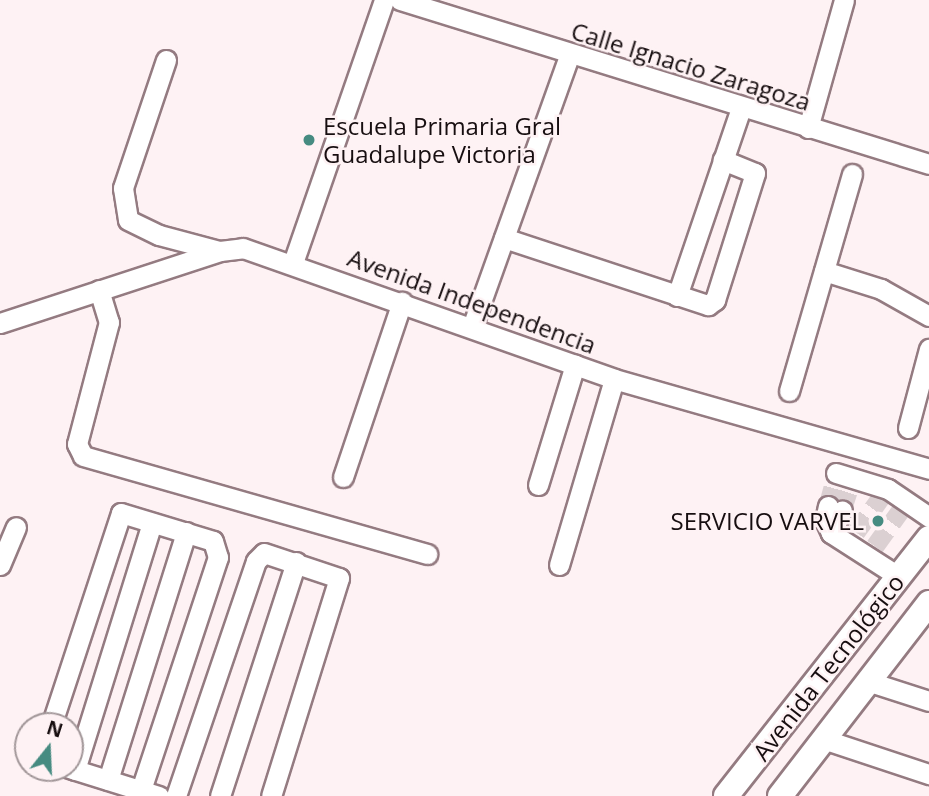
<!DOCTYPE html>
<meta charset="utf-8">
<style>
body{margin:0}
#map{position:relative;width:929px;height:796px;overflow:hidden;background:#fef2f4;font-family:"Open Sans",sans-serif}
div>[style]{position:absolute}
.minor-tunnel>*{height:19px;margin-top:-9.5px;transform-origin:0;background:repeating-linear-gradient(90deg,#dbd0d2 0 19px,transparent 0 29px)}
.roads{filter:drop-shadow(2px 0 #947b81) drop-shadow(-2px 0 #947b81) drop-shadow(0 2px #947b81) drop-shadow(0 -2px #947b81)}
.minor>*{height:19px;margin:-9.5px;padding:0 9.5px;transform-origin:9.5px;border-radius:9.5px;background:#fff}
.major>*{height:24px;margin:-12px;padding:0 12px;transform-origin:12px;border-radius:12px;background:#fff}
.dots>*{width:19px;height:19px;translate:-50% -50%;box-sizing:border-box;border:4px solid #fef2f4;border-radius:50%}
span{translate:-50% -50%;white-space:nowrap;text-align:center;line-height:1.15;-webkit-text-stroke:5px #fef2f4;paint-order:stroke}
.street-label{font-size:24px;color:#170e10}
.poi-label{font-size:24px;color:#170e10}
.left{translate:0 -50%;text-align:left}
.right{translate:-100% -50%;text-align:right}
.north{position:absolute;left:14px;top:712px;width:70px;height:70px;box-sizing:border-box;background:#fef2f4;border:2px solid #a29799;border-radius:50%;rotate:18deg;font-size:19px;font-weight:700;line-height:28px;text-align:center;color:#170e10}
.north::after{content:'';display:block;margin:auto;width:24px;height:32px;background:#468b81;clip-path:polygon(50% 0,100% 100%,50% 72%,0 100%)}
</style>
<div id="map">
<div class="minor-tunnel">
<div style="left:828px;top:506px;width:23px;rotate:-75deg"></div>
<div style="left:842px;top:510px;width:22px;rotate:-72deg"></div>
<div style="left:856px;top:532px;width:44px;rotate:-54.2deg"></div>
<div style="left:875px;top:546px;width:44px;rotate:-54.2deg"></div>
</div>
<div class="roads">
<div class="minor">
<div style="left:400px;top:0;width:554px;rotate:17.22deg"></div>
<div style="left:166px;top:60px;width:135px;rotate:108.6deg"></div>
<div style="left:123px;top:188px;width:32px;rotate:81deg"></div>
<div style="left:128px;top:220px;width:34px;rotate:26deg"></div>
<div style="left:159px;top:235px;width:62px;rotate:14.9deg"></div>
<div style="left:808px;top:128px;width:133px;rotate:-74.3deg"></div>
<div style="left:504px;top:238px;width:215px;rotate:18.2deg"></div>
<div style="left:708px;top:305px;width:9px;rotate:-36deg"></div>
<div style="left:715px;top:300px;width:133px;rotate:-72.5deg"></div>
<div style="left:755px;top:173px;width:35px;rotate:-158deg"></div>
<div style="left:293px;top:263px;width:278px;rotate:-70.9deg"></div>
<div style="left:824px;top:271px;width:60px;rotate:17.5deg"></div>
<div style="left:881px;top:289px;width:55px;rotate:29.4deg"></div>
<div style="left:99px;top:290px;width:34px;rotate:73deg"></div>
<div style="left:109px;top:322px;width:126px;rotate:104.7deg"></div>
<div style="left:77px;top:444px;width:13px;rotate:63deg"></div>
<div style="left:83px;top:456px;width:358px;rotate:15.9deg"></div>
<div style="left:677px;top:296px;width:199px;rotate:-71.2deg"></div>
<div style="left:0;top:323px;width:231px;rotate:-18.1deg"></div>
<div style="left:220px;top:251px;width:23px;rotate:-7deg"></div>
<div style="left:243px;top:248px;width:393px;rotate:19.4deg"></div>
<div style="left:614px;top:379px;width:328px;rotate:15.9deg"></div>
<div style="left:472px;top:327px;width:290px;rotate:-70.3deg"></div>
<div style="left:789px;top:391px;width:226px;rotate:-73.8deg"></div>
<div style="left:908px;top:428px;width:82px;rotate:-75.1deg"></div>
<div style="left:836px;top:473px;width:54px;rotate:17.1deg"></div>
<div style="left:888px;top:489px;width:50px;rotate:34.3deg"></div>
<div style="left:343px;top:477px;width:185px;rotate:-71.4deg"></div>
<div style="left:538px;top:485px;width:126px;rotate:-72.9deg"></div>
<div style="left:828px;top:506px;width:14px;rotate:102deg"></div>
<div style="left:825px;top:520px;width:14px;rotate:65deg"></div>
<div style="left:831px;top:533px;width:80px;rotate:32.7deg"></div>
<div style="left:831px;top:533px;width:25px;rotate:-64deg"></div>
<div style="left:0;top:565px;width:41px;rotate:-67.2deg"></div>
<div style="left:559px;top:565px;width:194px;rotate:-73.5deg"></div>
<div style="left:870px;top:682px;width:62px;rotate:17.9deg"></div>
<div style="left:51px;top:726px;width:224px;rotate:-71.8deg"></div>
<div style="left:121px;top:513px;width:96px;rotate:16.9deg"></div>
<div style="left:213px;top:541px;width:17px;rotate:73deg"></div>
<div style="left:218px;top:557px;width:252px;rotate:108.3deg"></div>
<div style="left:823px;top:739px;width:112px;rotate:18.3deg"></div>
<div style="left:69px;top:768px;width:94px;rotate:17.3deg"></div>
<div style="left:75px;top:770px;width:259px;rotate:-72.7deg"></div>
<div style="left:108px;top:780px;width:260px;rotate:-72.5deg"></div>
<div style="left:176px;top:796px;width:248px;rotate:-71.2deg"></div>
<div style="left:256px;top:561px;width:11px;rotate:-45deg"></div>
<div style="left:264px;top:553px;width:79px;rotate:18.4deg"></div>
<div style="left:339px;top:578px;width:228px;rotate:107.3deg"></div>
<div style="left:220px;top:796px;width:246px;rotate:-72deg"></div>
</div>
<div class="major">
<div style="left:726px;top:796px;width:328px;rotate:-51.8deg"></div>
<div style="left:780px;top:796px;width:244px;rotate:-52.3deg"></div>
</div>
</div>
<div class="dots">
<div style="left:309px;top:140px;background:#468b81"></div>
<div style="left:878px;top:521px;background:#468b81"></div>
</div>
<div class="street-label">
<span style="left:691px;top:66px;rotate:17deg">Calle Ignacio Zaragoza</span>
<span style="left:472px;top:301px;rotate:20deg">Avenida Independencia</span>
<span style="left:828px;top:667px;rotate:-52deg">Avenida Tecnológico</span>
</div>
<div class="poi-label">
<span class="left" style="left:323px;top:140px">Escuela Primaria Gral<br>Guadalupe Victoria</span>
<span class="right" style="left:864px;top:521px">SERVICIO VARVEL</span>
</div>
<div class="north">N</div>
</div>
